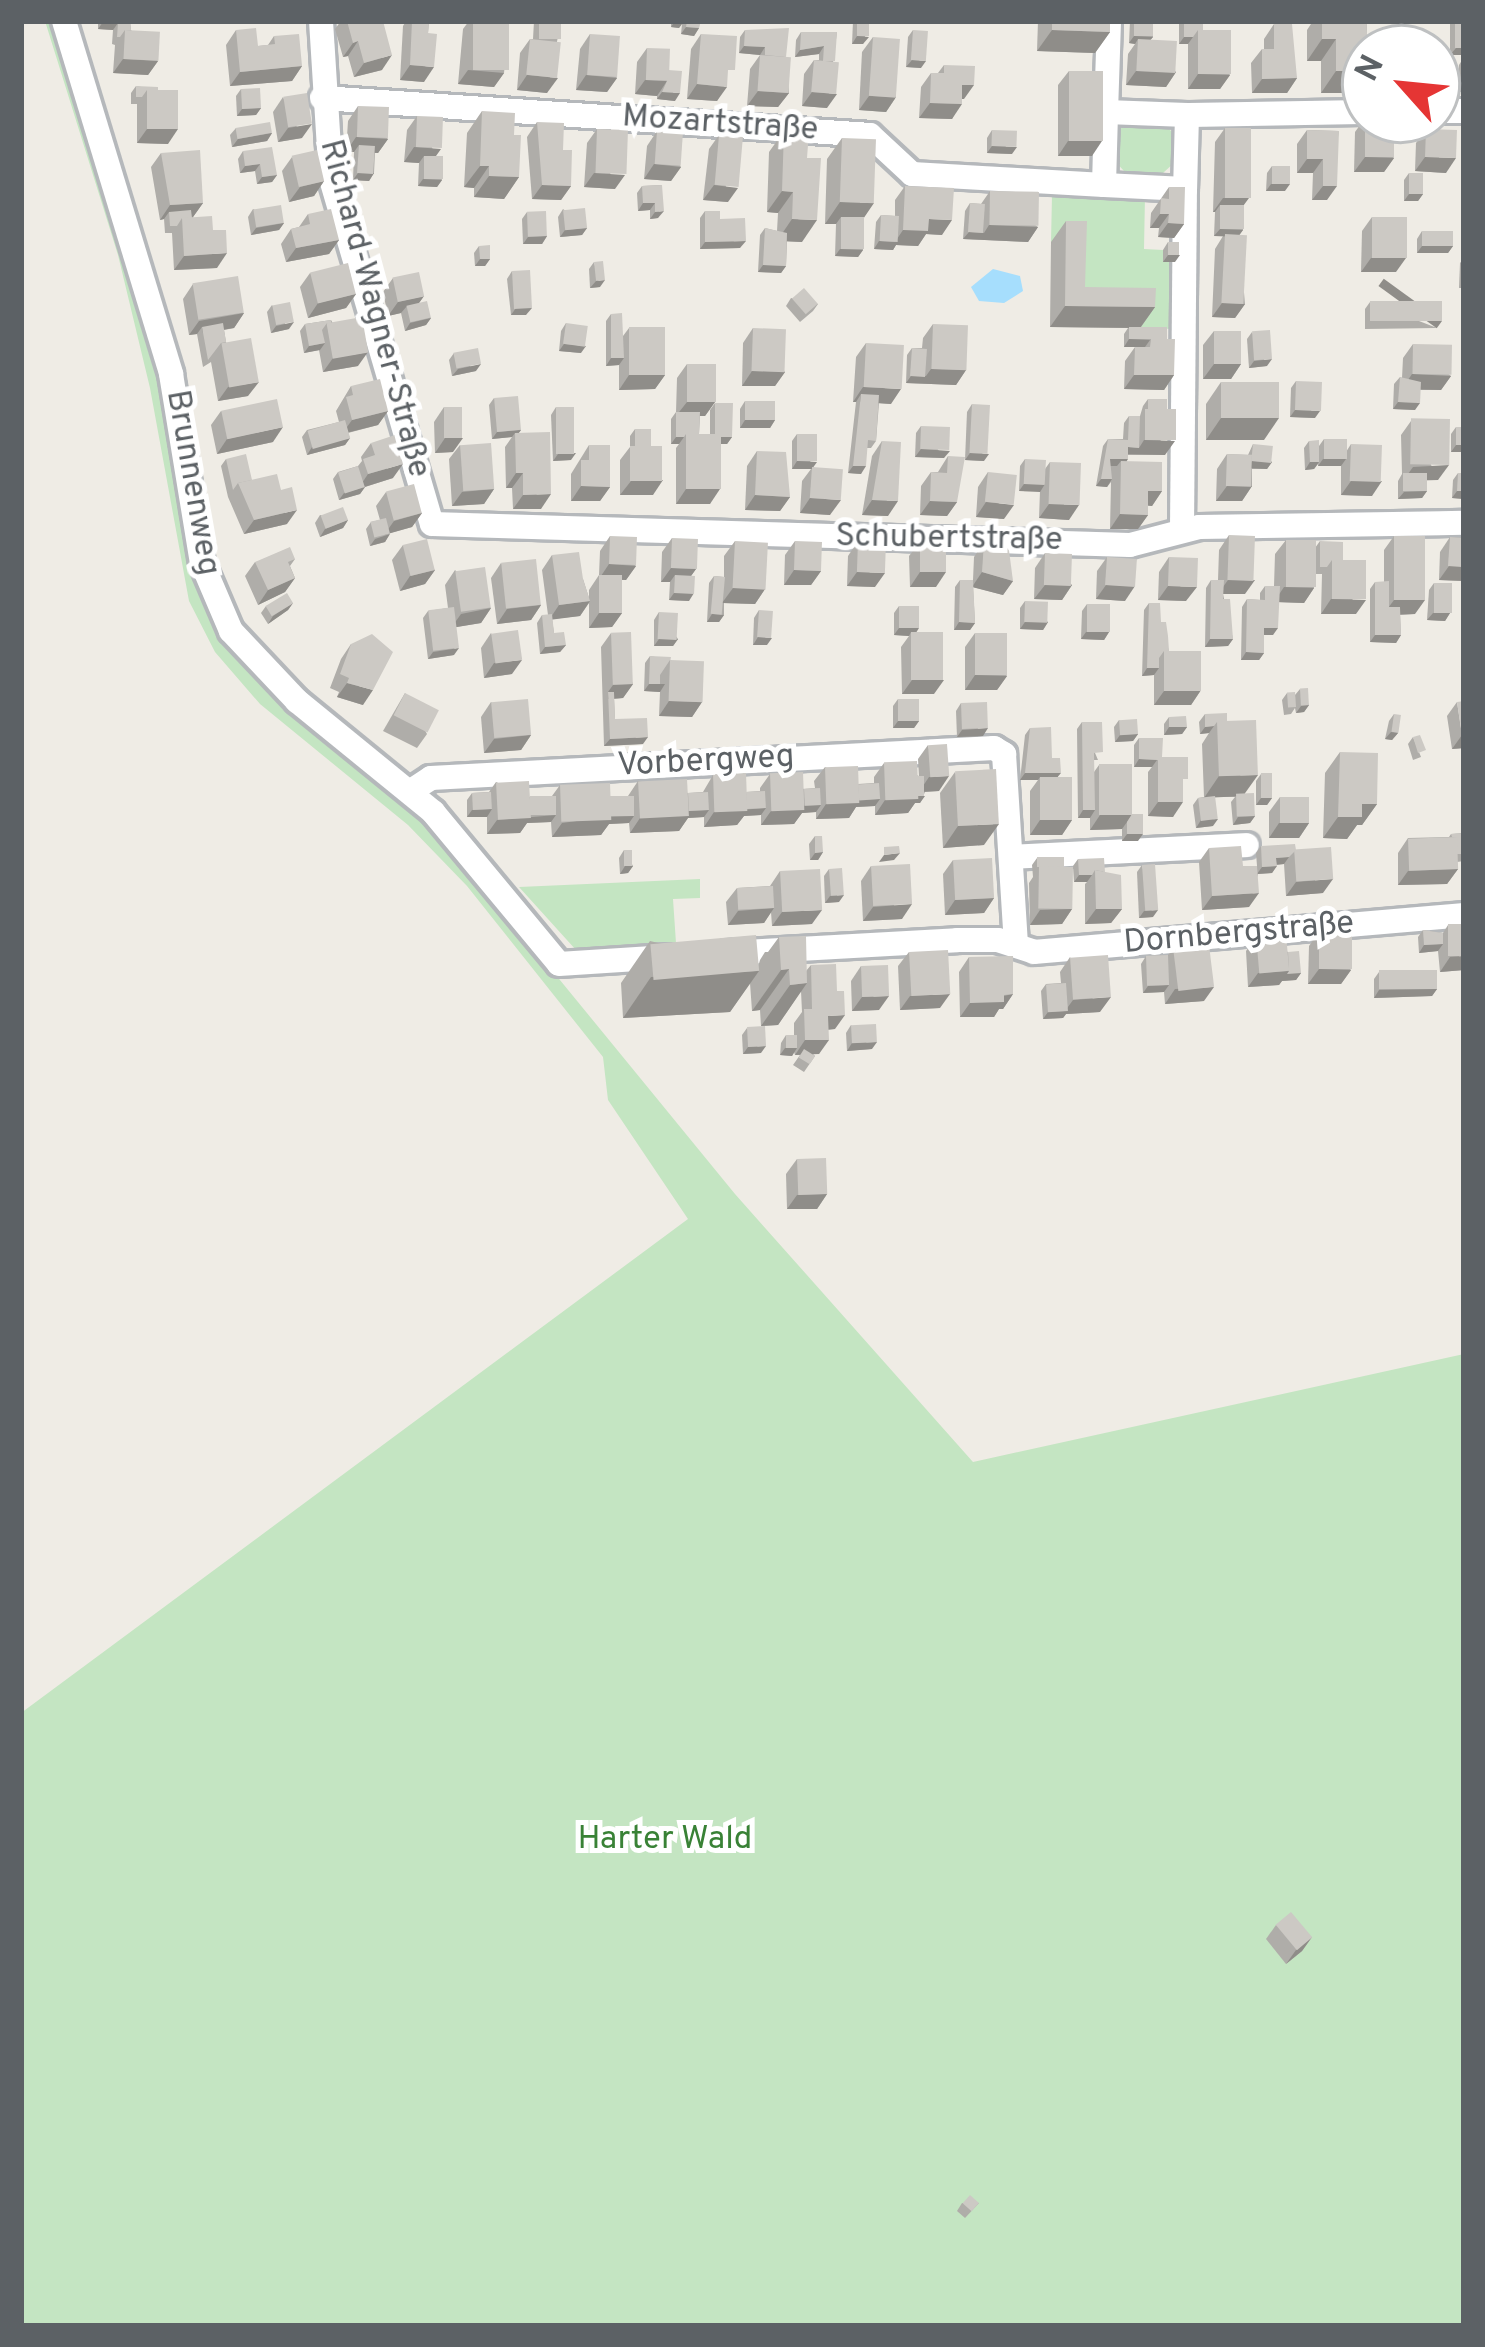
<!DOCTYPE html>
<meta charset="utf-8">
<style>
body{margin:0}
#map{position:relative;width:1485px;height:2347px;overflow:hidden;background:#efece5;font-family:Overpass,sans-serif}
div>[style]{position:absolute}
.green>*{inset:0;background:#c4e5c2}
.water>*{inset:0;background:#a6defd}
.roads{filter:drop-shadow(3px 0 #b5b8bb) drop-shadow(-3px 0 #b5b8bb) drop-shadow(0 3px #b5b8bb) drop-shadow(0 -3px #b5b8bb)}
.minor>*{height:24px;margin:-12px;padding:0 12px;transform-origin:12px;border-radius:12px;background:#fff}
.wall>*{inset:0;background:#afada9}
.shaded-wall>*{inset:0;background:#8f8d89;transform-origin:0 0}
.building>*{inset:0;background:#ccc9c4;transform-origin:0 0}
span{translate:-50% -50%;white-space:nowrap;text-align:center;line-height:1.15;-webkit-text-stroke:10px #fff;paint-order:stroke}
.street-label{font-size:33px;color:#5c6165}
.park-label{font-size:33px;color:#398236}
.frame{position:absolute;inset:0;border:24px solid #5c6165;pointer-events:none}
.north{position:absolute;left:1341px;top:24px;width:120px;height:120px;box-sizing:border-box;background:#fff;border:3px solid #bec0c1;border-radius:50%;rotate:297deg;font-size:33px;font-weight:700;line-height:48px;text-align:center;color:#5c6165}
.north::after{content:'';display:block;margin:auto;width:42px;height:54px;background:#e53534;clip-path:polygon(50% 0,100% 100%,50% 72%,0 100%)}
</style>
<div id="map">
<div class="green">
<div style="clip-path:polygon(45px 21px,55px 21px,162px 373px,192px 564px,210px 616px,273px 696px,388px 785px,443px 837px,735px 1194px,973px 1462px,1464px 1354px,1464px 2326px,21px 2326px,21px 1713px,688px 1219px,608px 1100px,603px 1057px,467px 886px,408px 825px,260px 704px,215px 652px,189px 601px,150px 388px,118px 255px)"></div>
<div style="clip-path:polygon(1127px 124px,1166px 126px,1176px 136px,1175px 162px,1163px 173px,1124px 171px,1113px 159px,1114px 133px)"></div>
<div style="clip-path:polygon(1052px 195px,1145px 196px,1144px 249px,1163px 250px,1163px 262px,1175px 262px,1173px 329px,1140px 328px,1070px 309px,1051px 242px)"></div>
<div style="clip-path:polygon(700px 879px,700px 898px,673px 899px,676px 943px,576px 950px,519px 887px)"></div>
</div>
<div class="water">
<div style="clip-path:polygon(993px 269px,1020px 276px,1023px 291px,1004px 303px,979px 301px,971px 287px)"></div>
</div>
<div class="roads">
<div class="minor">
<div style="left:64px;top:21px;width:369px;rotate:73.1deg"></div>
<div style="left:171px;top:374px;width:192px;rotate:80.7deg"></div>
<div style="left:202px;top:563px;width:74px;rotate:66.9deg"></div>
<div style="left:231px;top:631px;width:96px;rotate:46.7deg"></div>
<div style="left:297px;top:701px;width:176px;rotate:39.2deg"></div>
<div style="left:433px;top:812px;width:197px;rotate:50.3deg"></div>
<div style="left:559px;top:964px;width:109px;rotate:-3.7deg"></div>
<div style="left:321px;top:21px;width:158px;rotate:86.4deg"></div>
<div style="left:331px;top:179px;width:359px;rotate:73.7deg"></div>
<div style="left:432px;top:524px;width:698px;rotate:1.72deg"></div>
<div style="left:1130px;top:545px;width:71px;rotate:-14.6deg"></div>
<div style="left:1199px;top:527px;width:265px;rotate:-0.9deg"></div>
<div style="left:322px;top:98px;width:549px;rotate:3.86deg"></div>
<div style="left:870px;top:135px;width:57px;rotate:42.9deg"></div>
<div style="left:912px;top:174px;width:192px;rotate:3.3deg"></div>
<div style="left:1437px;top:111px;width:27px"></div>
<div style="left:1106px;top:112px;width:81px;rotate:2.1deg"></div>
<div style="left:1187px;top:115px;width:74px;rotate:91.5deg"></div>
<div style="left:1185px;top:189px;width:81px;rotate:-177.2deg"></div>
<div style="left:1104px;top:185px;width:73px;rotate:-88.4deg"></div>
<div style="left:1106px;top:112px;width:91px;rotate:-88.1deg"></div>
<div style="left:1187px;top:115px;width:178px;rotate:-1deg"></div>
<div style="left:1182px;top:528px;width:339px;rotate:-89.5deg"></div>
<div style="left:411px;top:791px;width:24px;rotate:-33deg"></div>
<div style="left:431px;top:778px;width:564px;rotate:-3.05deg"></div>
<div style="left:994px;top:748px;width:12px;rotate:31deg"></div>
<div style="left:1004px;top:754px;width:191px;rotate:86.4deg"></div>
<div style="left:1011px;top:857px;width:236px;rotate:-2.9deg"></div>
<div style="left:727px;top:953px;width:230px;rotate:-3.2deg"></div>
<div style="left:957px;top:940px;width:41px"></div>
<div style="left:998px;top:940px;width:38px;rotate:18deg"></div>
<div style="left:1034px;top:952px;width:432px;rotate:-4.9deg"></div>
</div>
</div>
<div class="wall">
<div style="clip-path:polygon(98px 21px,130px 21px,131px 30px,158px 61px,148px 75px,113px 73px,115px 45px,112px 44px,113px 30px,98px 29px)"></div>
<div style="clip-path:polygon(341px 21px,383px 21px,382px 70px,354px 77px,348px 56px,343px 57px,335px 29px)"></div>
<div style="clip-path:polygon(406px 21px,429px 21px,424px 82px,400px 80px,403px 26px)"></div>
<div style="clip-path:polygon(469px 21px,509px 21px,504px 73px,494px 87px,458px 84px,463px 29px)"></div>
<div style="clip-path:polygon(534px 21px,561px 21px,547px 93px,517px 90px,520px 53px,530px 39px,533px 39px)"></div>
<div style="clip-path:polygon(671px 21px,700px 21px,699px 28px,694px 36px,681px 34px,682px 24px,679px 28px,671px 27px)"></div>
<div style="clip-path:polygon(853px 21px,869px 21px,863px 44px,852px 44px)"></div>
<div style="clip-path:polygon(1038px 21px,1110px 21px,1110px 32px,1095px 53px,1037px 51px)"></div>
<div style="clip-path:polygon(1130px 21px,1153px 21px,1153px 37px,1150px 40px,1176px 72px,1166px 87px,1126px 85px,1128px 54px,1135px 44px,1129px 43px)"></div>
<div style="clip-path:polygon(1179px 21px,1203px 21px,1203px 30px,1230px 75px,1220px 89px,1188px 89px,1188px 44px,1179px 44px)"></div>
<div style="clip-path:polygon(1313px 21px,1367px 21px,1365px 75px,1352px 93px,1321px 93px,1321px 61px,1307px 61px,1307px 30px)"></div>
<div style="clip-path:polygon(1452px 21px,1464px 21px,1464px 55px,1450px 55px,1450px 24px)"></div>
<div style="clip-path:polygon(1274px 24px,1297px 78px,1287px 93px,1252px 93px,1251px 63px,1262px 49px,1264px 49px,1264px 39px)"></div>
<div style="clip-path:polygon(236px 30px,258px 46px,268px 45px,274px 36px,302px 66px,292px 81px,230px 86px,226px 45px)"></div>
<div style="clip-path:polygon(745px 30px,786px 57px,789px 93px,778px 107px,747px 106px,750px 69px,760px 55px,739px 53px,740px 37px)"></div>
<div style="clip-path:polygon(913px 30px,921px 68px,906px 67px,908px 37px)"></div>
<div style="clip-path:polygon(801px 32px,837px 32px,827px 108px,802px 106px,804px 74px,814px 60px,819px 60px,819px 54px,795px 57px,796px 40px)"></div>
<div style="clip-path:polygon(590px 34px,617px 78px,607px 92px,576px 90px,580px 49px)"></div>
<div style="clip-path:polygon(701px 34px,727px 81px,717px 101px,687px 99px,691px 49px)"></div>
<div style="clip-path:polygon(1400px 34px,1432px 48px,1391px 48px)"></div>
<div style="clip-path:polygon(873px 37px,896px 97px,886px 112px,859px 110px,862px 52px)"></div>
<div style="clip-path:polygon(647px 48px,668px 70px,675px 101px,657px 99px,657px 96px,635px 94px,637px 62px)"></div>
<div style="clip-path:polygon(1464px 57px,1464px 92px,1458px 92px,1459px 65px)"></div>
<div style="clip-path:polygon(944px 65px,964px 99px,962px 99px,952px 119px,919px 118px,921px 87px,931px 73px,938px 73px)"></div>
<div style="clip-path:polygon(1069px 71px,1092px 156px,1058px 156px,1058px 85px)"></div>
<div style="clip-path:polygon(136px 86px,158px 90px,168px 144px,137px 143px,137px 104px,131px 104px,131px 93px)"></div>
<div style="clip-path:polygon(241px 89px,261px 108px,256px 115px,237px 116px,236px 96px)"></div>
<div style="clip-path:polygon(283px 97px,302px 138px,278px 142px,273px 112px)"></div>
<div style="clip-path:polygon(358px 106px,388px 139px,378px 153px,375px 153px,374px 173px,369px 181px,353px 180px,354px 152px,346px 152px,348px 121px)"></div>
<div style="clip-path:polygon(482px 111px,514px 135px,519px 177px,504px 199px,474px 197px,474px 188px,464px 187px,467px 133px)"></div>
<div style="clip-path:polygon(417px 116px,436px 156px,442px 180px,437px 187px,418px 186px,419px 163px,404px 162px,407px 130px)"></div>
<div style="clip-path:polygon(1365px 118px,1394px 158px,1384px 172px,1354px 172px,1355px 132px)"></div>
<div style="clip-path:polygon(537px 122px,563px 150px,571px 186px,561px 200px,532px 199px,527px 137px)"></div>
<div style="clip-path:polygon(236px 128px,272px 133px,267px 141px,232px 147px,230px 135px)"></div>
<div style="clip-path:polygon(1225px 128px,1244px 205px,1243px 230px,1239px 235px,1245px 304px,1235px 318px,1212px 317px,1215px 249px,1223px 236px,1214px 236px,1215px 212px,1213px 212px,1215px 142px)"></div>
<div style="clip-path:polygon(597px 129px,615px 189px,584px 187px,587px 143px)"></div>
<div style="clip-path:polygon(1426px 129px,1446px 173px,1415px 171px,1416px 143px)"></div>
<div style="clip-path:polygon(992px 130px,1012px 154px,987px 153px,987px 138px)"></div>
<div style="clip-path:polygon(1307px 130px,1339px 131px,1327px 200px,1312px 200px,1313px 173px,1297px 173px,1297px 144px)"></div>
<div style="clip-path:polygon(657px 131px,681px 167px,671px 181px,644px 179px,647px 146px)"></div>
<div style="clip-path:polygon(784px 131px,802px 242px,787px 241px,786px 266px,781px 273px,758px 272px,760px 235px,765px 228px,777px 231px,778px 213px,767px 212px,769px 152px)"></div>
<div style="clip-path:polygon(719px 135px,728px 202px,703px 200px,709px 149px)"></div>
<div style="clip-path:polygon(842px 138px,864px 217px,863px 250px,858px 257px,835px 256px,836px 224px,825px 224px,827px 159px)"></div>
<div style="clip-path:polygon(243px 151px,277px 175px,272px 182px,257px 184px,255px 171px,240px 173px,238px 159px)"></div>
<div style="clip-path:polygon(161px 153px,203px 203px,193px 217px,217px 268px,174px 270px,172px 233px,165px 233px,164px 219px,160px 220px,151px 167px)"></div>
<div style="clip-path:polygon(292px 157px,324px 181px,314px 196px,289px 202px,282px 171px)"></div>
<div style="clip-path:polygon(1272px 166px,1285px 191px,1266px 191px,1267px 173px)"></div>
<div style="clip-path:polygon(1409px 173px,1423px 194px,1418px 201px,1404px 201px,1404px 180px)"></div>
<div style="clip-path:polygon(662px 185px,658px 218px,650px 219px,650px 210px,638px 211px,637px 193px,642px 186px)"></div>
<div style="clip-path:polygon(905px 186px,942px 235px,926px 234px,918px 246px,896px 245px,893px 250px,874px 249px,876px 222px,881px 215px,895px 216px,895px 200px)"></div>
<div style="clip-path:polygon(1169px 187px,1184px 224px,1174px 238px,1158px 237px,1159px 228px,1150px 228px,1151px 213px)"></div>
<div style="clip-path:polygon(990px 191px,1038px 227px,1028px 242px,963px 239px,965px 211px,970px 203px,981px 204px)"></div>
<div style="clip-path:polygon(253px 209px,284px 223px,279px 230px,251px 235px,248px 217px)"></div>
<div style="clip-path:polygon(563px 209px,587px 228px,582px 235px,560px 237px,558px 217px)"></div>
<div style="clip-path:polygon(705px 211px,740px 248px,700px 249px,700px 218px)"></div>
<div style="clip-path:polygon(527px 212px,547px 236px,542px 244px,523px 244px,522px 219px)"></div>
<div style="clip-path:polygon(308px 214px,339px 240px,329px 254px,286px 262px,281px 244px,291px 229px,299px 227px)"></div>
<div style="clip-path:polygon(1372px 217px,1396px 272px,1361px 272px,1362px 231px)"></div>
<div style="clip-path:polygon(1066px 221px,1085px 287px,1155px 307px,1141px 327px,1166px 339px,1174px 375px,1164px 390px,1124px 389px,1125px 361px,1135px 347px,1124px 347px,1124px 334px,1128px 328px,1050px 327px,1051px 242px)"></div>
<div style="clip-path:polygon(1422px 231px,1453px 246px,1448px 253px,1417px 253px,1417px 239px)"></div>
<div style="clip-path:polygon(1168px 242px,1175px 262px,1163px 262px,1163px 250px)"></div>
<div style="clip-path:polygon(479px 246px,490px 259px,485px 266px,475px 266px,474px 253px)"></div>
<div style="clip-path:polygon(1464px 258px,1464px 288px,1459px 288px,1460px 263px)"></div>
<div style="clip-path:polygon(594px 262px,600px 287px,590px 288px,589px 269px)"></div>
<div style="clip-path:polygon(512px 271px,526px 315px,511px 315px,507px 279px)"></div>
<div style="clip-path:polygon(310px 273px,356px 294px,346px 308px,308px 318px,300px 287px)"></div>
<div style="clip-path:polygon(393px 278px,424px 296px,419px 303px,431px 318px,426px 325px,405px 331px,401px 313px,388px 316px,383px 292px)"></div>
<div style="clip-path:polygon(193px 284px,244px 313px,234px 328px,224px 330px,226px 342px,248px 396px,218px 401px,211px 362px,203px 367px,197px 334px,189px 335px,183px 299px)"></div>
<div style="clip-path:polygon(791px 298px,818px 304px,813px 311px,800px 322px,786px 306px)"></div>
<div style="clip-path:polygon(1370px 302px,1437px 328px,1365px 329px,1365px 309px)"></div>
<div style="clip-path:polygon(272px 305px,289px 329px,271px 333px,267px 312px)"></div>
<div style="clip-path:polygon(611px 314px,623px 336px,629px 328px,665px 375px,655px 389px,619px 390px,619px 365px,606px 366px,606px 321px)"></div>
<div style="clip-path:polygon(331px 320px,358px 366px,323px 372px,319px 350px,304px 353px,300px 331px,305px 324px)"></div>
<div style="clip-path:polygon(566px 323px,581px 353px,559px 351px,561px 331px)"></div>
<div style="clip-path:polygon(933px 324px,966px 370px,956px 385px,906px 383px,907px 355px,912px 348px,922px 348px,923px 338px)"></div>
<div style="clip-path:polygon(753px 328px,785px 372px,775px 386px,742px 386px,743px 343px)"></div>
<div style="clip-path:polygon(1214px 331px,1241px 364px,1231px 379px,1203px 379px,1203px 345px)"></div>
<div style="clip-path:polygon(1252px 332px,1267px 366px,1249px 368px,1247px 339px)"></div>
<div style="clip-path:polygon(866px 343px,891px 404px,879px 403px,876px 441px,871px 448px,867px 448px,861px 474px,848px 473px,856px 402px,853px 402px,856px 357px)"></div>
<div style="clip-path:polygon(1413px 344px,1451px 376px,1441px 390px,1420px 390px,1415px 410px,1393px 409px,1394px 384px,1400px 377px,1402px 378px,1403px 358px)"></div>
<div style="clip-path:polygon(454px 353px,476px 371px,452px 376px,449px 360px)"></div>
<div style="clip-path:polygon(687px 364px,715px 402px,705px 416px,700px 416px,699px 434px,710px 434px,710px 410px,715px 403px,732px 437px,727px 444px,721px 444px,710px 504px,676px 504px,676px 448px,679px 444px,671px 444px,671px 419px,676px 412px,677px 378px)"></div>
<div style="clip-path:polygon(1296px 381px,1315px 418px,1290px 417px,1291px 388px)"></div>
<div style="clip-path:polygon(1221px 382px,1264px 440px,1206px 440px,1206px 404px)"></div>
<div style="clip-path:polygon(351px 386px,388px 411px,378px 425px,348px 433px,350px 438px,345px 445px,307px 455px,302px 437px,307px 430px,339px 422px,336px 411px)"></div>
<div style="clip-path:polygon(494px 398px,521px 430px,518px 433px,541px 509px,513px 509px,512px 488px,506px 488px,505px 447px,512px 437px,492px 439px,489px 405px)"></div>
<div style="clip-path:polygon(1148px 399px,1165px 455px,1128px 455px,1126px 461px,1162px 491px,1152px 506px,1148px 505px,1148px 515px,1138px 529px,1110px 529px,1111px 482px,1107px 487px,1096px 486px,1103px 446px,1108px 439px,1123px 439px,1124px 423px,1129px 416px,1140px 416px,1143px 406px)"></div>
<div style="clip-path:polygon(745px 401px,775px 420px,770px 428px,740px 428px,740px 409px)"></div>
<div style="clip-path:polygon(972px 404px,984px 461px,965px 460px,967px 412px)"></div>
<div style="clip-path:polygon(444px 407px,453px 452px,435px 453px,434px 422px)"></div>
<div style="clip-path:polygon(556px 407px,571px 460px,553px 461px,551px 415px)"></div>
<div style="clip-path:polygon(221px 411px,273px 442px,217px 454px,211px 425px)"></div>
<div style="clip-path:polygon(1411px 421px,1438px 480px,1427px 480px,1427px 491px,1422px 498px,1398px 499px,1398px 481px,1402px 474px,1401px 435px)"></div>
<div style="clip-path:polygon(921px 426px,944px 458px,915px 457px,916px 433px)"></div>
<div style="clip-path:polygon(1456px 427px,1464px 452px,1451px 452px,1451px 434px)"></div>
<div style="clip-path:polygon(635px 429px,653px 495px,620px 495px,620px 460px,630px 447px,630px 436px)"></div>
<div style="clip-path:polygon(797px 434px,813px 467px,830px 515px,800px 513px,802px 481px,811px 469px,792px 469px,792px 441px)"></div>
<div style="clip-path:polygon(1324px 439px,1346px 452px,1351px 444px,1372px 496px,1341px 495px,1341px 466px,1318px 466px,1318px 464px,1314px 469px,1305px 470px,1304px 448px,1309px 441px,1319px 446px)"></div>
<div style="clip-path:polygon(882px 441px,888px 516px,862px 515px,872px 456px)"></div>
<div style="clip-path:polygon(371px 443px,393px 478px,365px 487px,360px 494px,339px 500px,333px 479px,338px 472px,358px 466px,362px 461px,361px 457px)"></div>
<div style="clip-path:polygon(1253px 444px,1272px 462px,1267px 469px,1252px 469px,1252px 486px,1242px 501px,1216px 501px,1217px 469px,1227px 454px,1248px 455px)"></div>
<div style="clip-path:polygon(460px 445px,494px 489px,484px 504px,452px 506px,449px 459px)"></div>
<div style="clip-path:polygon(589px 445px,610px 487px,600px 501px,571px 501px,571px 474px)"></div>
<div style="clip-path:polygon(757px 451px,790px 497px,780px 511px,745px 510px,747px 466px)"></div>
<div style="clip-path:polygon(948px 456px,957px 502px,947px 516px,920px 515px,921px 486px,931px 472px,938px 472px)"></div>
<div style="clip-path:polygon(226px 459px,252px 480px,281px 490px,287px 524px,244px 534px,228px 497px,221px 466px)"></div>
<div style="clip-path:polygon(1025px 459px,1045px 469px,1050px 462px,1069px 520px,1039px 518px,1040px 491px,1019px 491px,1020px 466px)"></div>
<div style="clip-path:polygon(988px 472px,1004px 519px,976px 517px,978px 487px)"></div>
<div style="clip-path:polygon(1458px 473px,1464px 499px,1452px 498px,1453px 480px)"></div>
<div style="clip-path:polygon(386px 492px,422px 513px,412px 527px,390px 533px,385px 542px,370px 546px,366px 529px,371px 522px,380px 520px,376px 506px)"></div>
<div style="clip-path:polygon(320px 515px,348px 520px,343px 528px,320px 537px,315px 523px)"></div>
<div style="clip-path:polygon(1229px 535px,1245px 594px,1223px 594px,1233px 639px,1228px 646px,1205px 647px,1206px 588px,1211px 580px,1218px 580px,1219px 550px)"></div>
<div style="clip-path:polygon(610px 536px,636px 566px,626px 580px,622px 580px,622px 613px,612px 627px,589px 628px,589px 603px,580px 616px,552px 619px,554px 633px,566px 645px,560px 652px,540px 654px,537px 623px,542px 615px,548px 615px,542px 570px,552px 555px,583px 579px,589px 598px,589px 590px,599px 575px,600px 551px)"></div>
<div style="clip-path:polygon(1394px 536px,1415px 614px,1400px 615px,1401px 635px,1396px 643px,1370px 642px,1370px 589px,1375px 582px,1384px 582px,1384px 550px)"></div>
<div style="clip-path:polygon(1450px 537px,1464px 538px,1464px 581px,1439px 580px,1440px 552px)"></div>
<div style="clip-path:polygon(672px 538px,696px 569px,691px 576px,689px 601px,669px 600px,670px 582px,661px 582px,662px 552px)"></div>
<div style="clip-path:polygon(1286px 540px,1315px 548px,1320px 541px,1343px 560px,1356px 614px,1321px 614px,1322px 574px,1315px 574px,1314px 588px,1304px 603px,1279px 602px,1273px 635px,1264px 635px,1264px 653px,1259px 660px,1241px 660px,1242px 607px,1247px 599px,1260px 600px,1260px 593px,1265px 586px,1274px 586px,1275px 554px)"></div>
<div style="clip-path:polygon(735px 541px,765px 589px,755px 604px,724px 603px,724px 615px,719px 622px,707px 622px,709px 583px,714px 576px,724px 577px,724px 556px)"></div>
<div style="clip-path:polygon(795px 541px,821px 571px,811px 585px,784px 585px,785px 555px)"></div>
<div style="clip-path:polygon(858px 541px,875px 587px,847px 586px,848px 556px)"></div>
<div style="clip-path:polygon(920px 542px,936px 587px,910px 587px,909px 556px)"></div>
<div style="clip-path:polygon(984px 542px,1013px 581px,1003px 595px,973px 587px,975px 623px,970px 630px,954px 630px,955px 587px,960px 580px,973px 580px,974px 557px)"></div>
<div style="clip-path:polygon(403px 545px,435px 570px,425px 584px,400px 591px,392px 560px)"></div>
<div style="clip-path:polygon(1045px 553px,1072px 585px,1062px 600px,1034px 599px,1035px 568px)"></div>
<div style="clip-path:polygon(1107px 557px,1125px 601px,1096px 599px,1097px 571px)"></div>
<div style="clip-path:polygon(1169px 557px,1186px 601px,1158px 600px,1159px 572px)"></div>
<div style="clip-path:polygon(295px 559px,290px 566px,295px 578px,285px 592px,258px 605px,245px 576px,255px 562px)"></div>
<div style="clip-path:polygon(501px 563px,541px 605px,531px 620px,497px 624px,491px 578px)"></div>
<div style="clip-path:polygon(455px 570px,491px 608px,481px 623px,456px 627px,454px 655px,428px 659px,423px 618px,428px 611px,448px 608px,445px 585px)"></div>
<div style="clip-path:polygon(1434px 583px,1450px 613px,1445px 621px,1427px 620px,1429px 590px)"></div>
<div style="clip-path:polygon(1025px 601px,1048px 622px,1043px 630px,1020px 629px,1020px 608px)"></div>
<div style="clip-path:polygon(293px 603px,288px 610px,268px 624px,261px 613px,266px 606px)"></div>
<div style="clip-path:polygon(1149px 603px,1161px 622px,1169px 651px,1201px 690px,1191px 705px,1154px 705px,1154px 675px,1142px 676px,1144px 610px)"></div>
<div style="clip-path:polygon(1087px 604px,1109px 632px,1104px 640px,1081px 639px,1082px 611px)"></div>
<div style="clip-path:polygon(899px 606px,916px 632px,934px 694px,902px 694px,901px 647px,909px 636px,894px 635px,894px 613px)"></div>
<div style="clip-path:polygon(759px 610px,767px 645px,753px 645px,754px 618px)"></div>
<div style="clip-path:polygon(659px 612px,678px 639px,673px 646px,654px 646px,654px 620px)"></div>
<div style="clip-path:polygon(491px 633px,512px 674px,484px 678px,481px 648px)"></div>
<div style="clip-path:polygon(611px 633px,633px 684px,623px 698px,614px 699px,615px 719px,643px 744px,604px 746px,601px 647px)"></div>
<div style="clip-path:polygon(975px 633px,1007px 676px,997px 690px,965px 690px,965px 647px)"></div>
<div style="clip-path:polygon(351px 644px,363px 705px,337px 697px,339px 692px,330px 688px,341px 659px)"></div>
<div style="clip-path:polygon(650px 656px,671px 660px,702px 702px,692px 717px,659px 716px,660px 692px,644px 691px,645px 663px)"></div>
<div style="clip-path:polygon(1300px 689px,1309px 705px,1304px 712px,1296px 713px,1295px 708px,1291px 714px,1284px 715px,1282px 700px,1287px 693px,1295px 695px)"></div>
<div style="clip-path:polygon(405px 693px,427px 734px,417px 748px,383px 731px)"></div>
<div style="clip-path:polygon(898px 699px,919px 721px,914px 728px,893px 728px,893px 706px)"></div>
<div style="clip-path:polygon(491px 702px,531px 735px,521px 750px,484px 753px,481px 717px)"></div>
<div style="clip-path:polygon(1457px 702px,1464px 748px,1452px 749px,1447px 716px)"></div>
<div style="clip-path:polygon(961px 703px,983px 736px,957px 737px,956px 711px)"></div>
<div style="clip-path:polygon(1205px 714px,1227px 722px,1245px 794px,1255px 816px,1250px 823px,1233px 825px,1231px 802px,1235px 797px,1215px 797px,1213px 826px,1196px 828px,1193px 805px,1198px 798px,1204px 797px,1202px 744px,1209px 733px,1200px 734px,1199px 722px)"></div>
<div style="clip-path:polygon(1394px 714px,1398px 733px,1392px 740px,1385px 739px,1389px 721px)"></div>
<div style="clip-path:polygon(1169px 717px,1187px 727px,1182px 734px,1164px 735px,1164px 724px)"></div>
<div style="clip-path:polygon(1119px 720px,1138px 734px,1133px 741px,1115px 742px,1114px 727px)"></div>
<div style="clip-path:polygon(1082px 722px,1098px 760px,1094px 760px,1094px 772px,1099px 765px,1132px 814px,1138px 841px,1122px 841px,1122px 829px,1090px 830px,1090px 818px,1078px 818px,1077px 729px)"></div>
<div style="clip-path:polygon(1030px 728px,1052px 758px,1072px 820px,1062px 835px,1030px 835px,1030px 791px,1038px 780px,1020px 780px,1025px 735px)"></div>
<div style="clip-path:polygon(1413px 737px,1421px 757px,1413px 760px,1408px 744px)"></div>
<div style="clip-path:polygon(1139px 738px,1162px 757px,1183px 786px,1173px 817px,1148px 816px,1148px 772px,1152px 767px,1134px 767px,1134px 745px)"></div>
<div style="clip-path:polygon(928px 745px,939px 791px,925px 792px,920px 803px,915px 803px,908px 813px,875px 815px,875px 806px,856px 807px,849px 818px,816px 819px,816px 812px,802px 813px,794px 824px,761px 825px,761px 815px,744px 816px,737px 825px,704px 827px,704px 817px,688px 818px,679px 831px,630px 833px,629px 823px,609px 824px,601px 835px,552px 837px,551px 822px,527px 823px,520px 833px,487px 834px,487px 817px,467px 817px,467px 800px,472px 793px,489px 792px,496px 782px,530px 797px,552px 796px,560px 785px,610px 797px,628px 796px,638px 781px,688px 793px,703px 792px,713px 775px,746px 792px,760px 791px,760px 788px,770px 774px,804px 789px,815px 788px,814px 781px,825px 767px,858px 784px,874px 783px,874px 777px,884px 763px,919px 776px,918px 759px)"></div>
<div style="clip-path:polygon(1340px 752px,1377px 804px,1362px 825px,1357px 825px,1347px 839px,1323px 838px,1325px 773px)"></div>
<div style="clip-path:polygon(955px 772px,984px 845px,943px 848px,940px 793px)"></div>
<div style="clip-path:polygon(1261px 774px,1272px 798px,1267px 805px,1256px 805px,1256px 781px)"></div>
<div style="clip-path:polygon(1280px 797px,1309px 823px,1299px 838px,1269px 838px,1269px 812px)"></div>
<div style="clip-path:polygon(1464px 833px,1464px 861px,1457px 862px,1458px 869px,1447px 884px,1398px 885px,1398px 853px,1408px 838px,1449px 837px,1451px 834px)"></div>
<div style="clip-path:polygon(815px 836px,823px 852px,818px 860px,810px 860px,809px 844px)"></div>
<div style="clip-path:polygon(1261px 846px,1296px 850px,1323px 893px,1286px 896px,1284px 864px,1277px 865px,1272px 873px,1258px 874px,1249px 907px,1202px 910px,1199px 862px,1209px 848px,1243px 866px,1257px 866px,1256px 853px)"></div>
<div style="clip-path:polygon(624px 850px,633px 866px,628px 873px,620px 874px,619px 858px)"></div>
<div style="clip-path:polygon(1037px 858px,1064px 867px,1072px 909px,1062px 924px,1030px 925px,1029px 883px,1033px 877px,1032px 865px)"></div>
<div style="clip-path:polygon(1078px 859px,1105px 872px,1122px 909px,1111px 923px,1085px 924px,1085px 884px,1087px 882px,1074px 882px,1073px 866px)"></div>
<div style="clip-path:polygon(953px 860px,994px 898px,984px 913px,945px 915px,943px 874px)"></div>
<div style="clip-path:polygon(1142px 865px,1153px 917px,1139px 918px,1137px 872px)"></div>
<div style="clip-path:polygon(871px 866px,902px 919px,863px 921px,861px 881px)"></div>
<div style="clip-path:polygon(829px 869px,839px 902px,825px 903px,824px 876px)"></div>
<div style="clip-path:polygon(780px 871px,812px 924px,772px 926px,771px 912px,764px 923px,728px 925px,726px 902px,737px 888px,770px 886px)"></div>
<div style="clip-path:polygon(1448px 925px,1464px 970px,1440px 972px,1438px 951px,1419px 953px,1418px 937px,1423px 930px,1443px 933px)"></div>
<div style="clip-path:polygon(1319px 932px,1351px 970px,1341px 984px,1308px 984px,1309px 946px)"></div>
<div style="clip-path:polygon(779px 937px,806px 971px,811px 965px,835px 1029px,828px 1030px,819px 1054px,813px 1054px,815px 1056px,804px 1072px,793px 1065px,800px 1055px,795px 1055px,794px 1052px,792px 1056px,780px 1055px,781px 1043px,786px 1035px,794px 1035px,794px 1023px,802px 1012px,801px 991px,778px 1025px,761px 1026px,760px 1010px,752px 1011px,750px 983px,730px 1012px,623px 1018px,621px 983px,650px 941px,758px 967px,760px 960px,765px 952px,768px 952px)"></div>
<div style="clip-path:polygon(1256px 937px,1288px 952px,1301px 973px,1296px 980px,1282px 981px,1279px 985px,1248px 987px,1246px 951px)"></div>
<div style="clip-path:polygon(1173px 948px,1204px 1001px,1165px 1004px,1164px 992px,1143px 993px,1141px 964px,1146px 956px,1168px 955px)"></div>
<div style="clip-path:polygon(909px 952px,940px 1008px,900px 1010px,898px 966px)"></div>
<div style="clip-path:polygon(969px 957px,1013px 994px,1003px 1009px,999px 1009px,994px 1017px,960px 1017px,959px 972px)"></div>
<div style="clip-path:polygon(1070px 957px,1100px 1012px,1066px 1014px,1063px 1018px,1043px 1019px,1041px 991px,1046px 984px,1061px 983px,1060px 972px)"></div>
<div style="clip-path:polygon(861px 966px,879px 1010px,852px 1011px,851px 981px)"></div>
<div style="clip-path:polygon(1379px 972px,1437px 989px,1432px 996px,1374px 998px,1374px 979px)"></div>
<div style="clip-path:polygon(851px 1025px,872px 1049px,847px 1051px,846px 1033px)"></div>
<div style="clip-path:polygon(747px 1028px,761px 1053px,743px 1054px,742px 1035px)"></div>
<div style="clip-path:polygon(797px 1159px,827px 1194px,817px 1209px,787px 1209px,786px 1174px)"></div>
<div style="clip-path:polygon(1276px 1925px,1312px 1937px,1302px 1951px,1286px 1964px,1266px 1939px)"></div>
<div style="clip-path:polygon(962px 2203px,979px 2203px,965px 2218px,957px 2211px)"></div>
</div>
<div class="shaded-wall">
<div style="clip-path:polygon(675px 21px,684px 21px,679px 28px,671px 27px)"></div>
<div style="clip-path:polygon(103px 22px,118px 23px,113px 30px,98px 29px)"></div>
<div style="clip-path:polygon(686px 27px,699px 28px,694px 36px,681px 34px)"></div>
<div style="clip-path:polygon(1052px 30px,1110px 32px,1095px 53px,1037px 51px)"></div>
<div style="clip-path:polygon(857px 36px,869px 37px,863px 44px,852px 44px)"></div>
<div style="clip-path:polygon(1134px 36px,1153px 37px,1147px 44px,1138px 39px,1135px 44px,1129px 43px)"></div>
<div style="clip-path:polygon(1184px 37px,1193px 37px,1188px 44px,1179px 44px)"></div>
<div style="clip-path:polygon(1322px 39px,1336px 39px,1321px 61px,1307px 61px)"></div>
<div style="clip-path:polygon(358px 41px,348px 56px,343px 57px,353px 43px)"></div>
<div style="clip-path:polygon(744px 46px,765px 47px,760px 55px,739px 53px)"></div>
<div style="clip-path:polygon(824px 46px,819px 54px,795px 57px,800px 50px)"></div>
<div style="clip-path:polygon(1456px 48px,1464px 48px,1464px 55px,1450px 55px)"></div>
<div style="clip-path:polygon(392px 55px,382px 70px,354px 77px,364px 63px)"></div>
<div style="clip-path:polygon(123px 59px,158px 61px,148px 75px,113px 73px)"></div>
<div style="clip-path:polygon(912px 60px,926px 61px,921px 68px,906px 67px)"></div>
<div style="clip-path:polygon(410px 65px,434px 67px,424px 82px,400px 80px)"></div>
<div style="clip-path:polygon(302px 66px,292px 81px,230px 86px,240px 72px)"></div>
<div style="clip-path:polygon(468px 70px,504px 73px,494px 87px,458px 84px)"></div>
<div style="clip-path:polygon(1136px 71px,1176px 72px,1166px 87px,1126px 85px)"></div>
<div style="clip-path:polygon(1336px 71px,1365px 71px,1365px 75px,1352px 93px,1321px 93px)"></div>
<div style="clip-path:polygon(1198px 74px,1230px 75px,1220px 89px,1188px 89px)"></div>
<div style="clip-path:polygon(527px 75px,558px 78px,547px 93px,517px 90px)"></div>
<div style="clip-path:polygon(586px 75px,617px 78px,607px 92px,576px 90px)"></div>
<div style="clip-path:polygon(1297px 78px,1287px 93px,1252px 93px,1262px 79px)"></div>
<div style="clip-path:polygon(645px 80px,667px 81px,657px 96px,635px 94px)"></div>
<div style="clip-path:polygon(697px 84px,727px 87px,717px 101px,687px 99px)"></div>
<div style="clip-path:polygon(962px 85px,974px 85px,964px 99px,952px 99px)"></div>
<div style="clip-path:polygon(758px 91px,789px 93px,778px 107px,747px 106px)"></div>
<div style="clip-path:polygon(662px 92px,680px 93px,675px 101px,657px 99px)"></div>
<div style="clip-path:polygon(812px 92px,837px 94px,827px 108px,802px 106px)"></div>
<div style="clip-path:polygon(869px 96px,896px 97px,886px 112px,859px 110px)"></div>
<div style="clip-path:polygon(930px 103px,962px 104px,952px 119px,919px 118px)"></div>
<div style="clip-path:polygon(261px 108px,256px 115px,237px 116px,242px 109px)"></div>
<div style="clip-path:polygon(312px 124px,302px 138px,278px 142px,288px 128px)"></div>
<div style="clip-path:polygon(147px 129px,178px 129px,168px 144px,137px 143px)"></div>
<div style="clip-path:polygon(272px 133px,267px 141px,232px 147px,238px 139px)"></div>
<div style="clip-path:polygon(356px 137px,388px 139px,378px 153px,359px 152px,359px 145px,354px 152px,346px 152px)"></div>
<div style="clip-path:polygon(1068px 141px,1102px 141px,1092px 156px,1058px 156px)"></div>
<div style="clip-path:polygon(992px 146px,1017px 147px,1012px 154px,987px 153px)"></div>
<div style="clip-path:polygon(414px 147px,441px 149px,431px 163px,424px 156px,419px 163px,404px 162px)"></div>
<div style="clip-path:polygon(1365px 157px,1394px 158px,1384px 172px,1354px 172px)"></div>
<div style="clip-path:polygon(1425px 157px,1456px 158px,1446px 173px,1415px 171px)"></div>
<div style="clip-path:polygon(1307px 159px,1323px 159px,1313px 173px,1297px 173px)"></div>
<div style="clip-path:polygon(260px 164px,255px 171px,240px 173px,245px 166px)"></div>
<div style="clip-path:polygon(654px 164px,681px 167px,671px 181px,644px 179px)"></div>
<div style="clip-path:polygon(480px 166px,489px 166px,474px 188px,464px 187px)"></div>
<div style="clip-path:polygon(358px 173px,374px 173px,369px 181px,353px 180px)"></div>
<div style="clip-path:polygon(594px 173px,625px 175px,615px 189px,584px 187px)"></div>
<div style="clip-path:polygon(277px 175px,272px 182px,257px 184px,262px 177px)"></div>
<div style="clip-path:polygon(489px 176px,519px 177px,504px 199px,474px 197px)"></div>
<div style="clip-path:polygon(423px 179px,442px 180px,437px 187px,418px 186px)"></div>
<div style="clip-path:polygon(324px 181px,314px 196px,289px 202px,300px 187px)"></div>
<div style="clip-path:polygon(1271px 184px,1290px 184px,1285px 191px,1266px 191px)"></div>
<div style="clip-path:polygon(542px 185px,571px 186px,561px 200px,532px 199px)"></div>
<div style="clip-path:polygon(714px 185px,738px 188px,728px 202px,703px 200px)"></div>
<div style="clip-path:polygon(1323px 186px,1337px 186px,1327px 200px,1312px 200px)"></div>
<div style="clip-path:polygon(782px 191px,793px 192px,778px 213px,767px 212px)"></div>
<div style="clip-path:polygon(1409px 194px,1423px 194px,1418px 201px,1404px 201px)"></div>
<div style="clip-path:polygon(1223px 198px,1249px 198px,1238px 213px,1220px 205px,1215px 212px,1213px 212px)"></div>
<div style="clip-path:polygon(840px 202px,874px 203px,859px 225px,841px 217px,836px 224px,825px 224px)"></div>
<div style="clip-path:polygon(203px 203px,193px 217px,169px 212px,164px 219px,160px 220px,170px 205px)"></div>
<div style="clip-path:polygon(643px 203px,655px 203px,650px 210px,638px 211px)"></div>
<div style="clip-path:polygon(664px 211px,658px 218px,650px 219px,655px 212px)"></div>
<div style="clip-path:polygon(1160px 214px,1169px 214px,1159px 228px,1150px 228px)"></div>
<div style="clip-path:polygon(792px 219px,817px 220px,802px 242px,777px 241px)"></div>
<div style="clip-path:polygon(929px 219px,952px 220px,942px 235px,926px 234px,918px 246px,896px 245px,893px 250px,874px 249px,879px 241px,895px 242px,903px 230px)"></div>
<div style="clip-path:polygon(284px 223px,279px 230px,251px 235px,256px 228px)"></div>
<div style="clip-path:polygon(1168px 223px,1184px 224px,1174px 238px,1158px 237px)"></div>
<div style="clip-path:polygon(989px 225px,1038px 227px,1028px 242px,963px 239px,969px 232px,984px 233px)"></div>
<div style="clip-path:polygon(587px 228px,582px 235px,560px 237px,565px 230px)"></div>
<div style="clip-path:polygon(1220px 229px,1243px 230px,1238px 237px,1214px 236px)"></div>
<div style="clip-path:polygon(547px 236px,542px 244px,523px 244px,528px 237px)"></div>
<div style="clip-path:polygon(339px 240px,329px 254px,286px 262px,296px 248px)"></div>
<div style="clip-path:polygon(746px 241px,740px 248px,700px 249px,705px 242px)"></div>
<div style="clip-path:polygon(1422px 246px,1453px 246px,1448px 253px,1417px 253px)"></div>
<div style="clip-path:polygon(840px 249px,863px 250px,858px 257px,835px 256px)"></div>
<div style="clip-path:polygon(227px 253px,217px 268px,174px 270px,184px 256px)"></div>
<div style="clip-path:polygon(1168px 255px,1180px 255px,1175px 262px,1163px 262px)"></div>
<div style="clip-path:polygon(1371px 258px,1406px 258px,1396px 272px,1361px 272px)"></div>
<div style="clip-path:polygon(480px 259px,490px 259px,485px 266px,475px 266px)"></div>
<div style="clip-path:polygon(763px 265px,786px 266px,781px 273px,758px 272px)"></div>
<div style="clip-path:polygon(605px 280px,600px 287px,590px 288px,596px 281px)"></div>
<div style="clip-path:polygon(356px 294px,346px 308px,308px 318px,318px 303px)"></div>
<div style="clip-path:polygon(424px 296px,414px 310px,407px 306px,401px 313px,388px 316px,398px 302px)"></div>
<div style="clip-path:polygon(1222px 303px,1245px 304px,1235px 318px,1212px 317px)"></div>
<div style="clip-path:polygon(1065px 306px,1155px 307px,1140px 328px,1050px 327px)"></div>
<div style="clip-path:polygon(516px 308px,532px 308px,526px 315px,511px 315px)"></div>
<div style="clip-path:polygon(244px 313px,234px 328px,203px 333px,202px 327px,197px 334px,189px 335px,199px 321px)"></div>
<div style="clip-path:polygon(431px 318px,426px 325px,405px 331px,410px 323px)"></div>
<div style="left:1442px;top:321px;width:9px;height:72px;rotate:126deg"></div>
<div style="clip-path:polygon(294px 322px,289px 329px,271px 333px,276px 326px)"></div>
<div style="clip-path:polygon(1129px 339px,1150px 340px,1145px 347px,1124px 347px)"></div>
<div style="clip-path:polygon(325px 343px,320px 350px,304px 353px,309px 346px)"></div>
<div style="clip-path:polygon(564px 344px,586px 346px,581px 353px,559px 351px)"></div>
<div style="clip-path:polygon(368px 352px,358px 366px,323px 372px,333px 358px)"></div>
<div style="clip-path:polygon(611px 358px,624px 358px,619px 365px,606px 366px)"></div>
<div style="clip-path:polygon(1272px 359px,1267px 366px,1249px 368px,1254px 361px)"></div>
<div style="clip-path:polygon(481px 364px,476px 371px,452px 376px,458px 369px)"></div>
<div style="clip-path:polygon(1214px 364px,1241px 364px,1231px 379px,1203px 379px)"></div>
<div style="clip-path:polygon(931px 369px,966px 370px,956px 385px,906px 383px,911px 376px,926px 376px)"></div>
<div style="clip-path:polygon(752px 371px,785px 372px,775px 386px,742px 386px)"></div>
<div style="clip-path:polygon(1412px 374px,1451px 376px,1441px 390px,1402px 389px)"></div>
<div style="clip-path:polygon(629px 375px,665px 375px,655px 389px,619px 390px)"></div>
<div style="clip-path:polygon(1134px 375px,1174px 375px,1164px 390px,1124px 389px)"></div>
<div style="clip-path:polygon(259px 382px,248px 396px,218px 401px,228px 387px)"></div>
<div style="clip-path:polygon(863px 387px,901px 389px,891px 404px,860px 402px,861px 394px,856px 402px,853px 402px)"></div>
<div style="clip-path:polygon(687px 402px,715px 402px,705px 416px,676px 416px)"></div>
<div style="clip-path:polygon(1398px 402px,1420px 403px,1415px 410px,1393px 409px)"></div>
<div style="clip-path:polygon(1295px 410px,1320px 411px,1315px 418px,1290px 417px)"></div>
<div style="clip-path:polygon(388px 411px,378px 425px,342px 434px,352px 420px)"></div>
<div style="clip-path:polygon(1221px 418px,1279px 418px,1264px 440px,1206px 440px)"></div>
<div style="clip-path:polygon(745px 420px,775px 420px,770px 428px,740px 428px)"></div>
<div style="clip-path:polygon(283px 427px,273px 442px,217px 454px,227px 439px)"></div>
<div style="clip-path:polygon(521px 430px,516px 437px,515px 433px,512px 437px,492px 439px,497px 432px)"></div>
<div style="clip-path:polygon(676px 437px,684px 437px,679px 444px,671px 444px)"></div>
<div style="clip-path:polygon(715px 437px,732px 437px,727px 444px,709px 444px)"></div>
<div style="clip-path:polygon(350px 438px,345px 445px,307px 455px,312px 447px)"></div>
<div style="clip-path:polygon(445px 438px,463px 438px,453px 452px,435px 453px)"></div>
<div style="clip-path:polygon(1144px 440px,1175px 441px,1165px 455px,1123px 454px,1128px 447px,1139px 448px)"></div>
<div style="clip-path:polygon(1456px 445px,1464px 445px,1464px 452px,1451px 452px)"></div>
<div style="clip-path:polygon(921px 449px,950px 451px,944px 458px,915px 457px)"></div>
<div style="clip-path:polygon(576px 453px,571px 460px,553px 461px,558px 454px)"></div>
<div style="clip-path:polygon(970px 453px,989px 454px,984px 461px,965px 460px)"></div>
<div style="clip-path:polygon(1110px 459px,1128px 459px,1123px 467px,1121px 461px,1117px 466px,1104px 466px)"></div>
<div style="clip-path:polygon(1323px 459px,1346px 459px,1341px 466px,1318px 466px)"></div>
<div style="clip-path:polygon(797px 461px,817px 462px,812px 469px,792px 469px)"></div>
<div style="clip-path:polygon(1252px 461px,1272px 462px,1267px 469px,1247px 468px)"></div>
<div style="clip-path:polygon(1310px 462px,1319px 462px,1314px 469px,1305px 470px)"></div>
<div style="clip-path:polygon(403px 464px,393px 478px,358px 489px,368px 474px)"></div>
<div style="clip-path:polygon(1449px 465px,1438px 480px,1403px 481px,1413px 467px)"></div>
<div style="clip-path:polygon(853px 466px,866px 466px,861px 474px,848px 473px)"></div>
<div style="clip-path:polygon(516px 473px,523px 473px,512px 488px,506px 488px)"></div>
<div style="clip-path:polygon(1101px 479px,1112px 479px,1107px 487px,1096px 486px)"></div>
<div style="clip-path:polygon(663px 480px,653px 495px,620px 495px,631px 481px)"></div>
<div style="clip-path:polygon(1351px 481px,1382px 481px,1372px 496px,1341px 495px)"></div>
<div style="clip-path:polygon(1024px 484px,1045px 484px,1040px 492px,1019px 491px)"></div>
<div style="clip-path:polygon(581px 486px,610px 487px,600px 501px,571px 501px)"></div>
<div style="clip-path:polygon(1227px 486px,1252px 486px,1242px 501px,1216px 501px)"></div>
<div style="clip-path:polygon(365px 487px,360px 494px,339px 500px,344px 493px)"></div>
<div style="clip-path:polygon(494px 489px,484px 504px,452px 506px,462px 492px)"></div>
<div style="clip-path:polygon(686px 489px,720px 489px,710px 504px,676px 504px)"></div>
<div style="clip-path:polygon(1148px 491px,1162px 491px,1152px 506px,1138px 505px)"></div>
<div style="clip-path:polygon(1427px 491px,1422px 498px,1398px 499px,1404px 492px)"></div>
<div style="clip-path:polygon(1457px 491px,1464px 491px,1464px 499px,1452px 498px)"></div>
<div style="clip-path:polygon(551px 494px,541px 509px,513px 509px,523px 495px)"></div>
<div style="clip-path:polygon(755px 495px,790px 497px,780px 511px,745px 510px)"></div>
<div style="clip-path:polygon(810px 498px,841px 500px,830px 515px,800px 513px)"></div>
<div style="clip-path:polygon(872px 500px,898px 501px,888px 516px,862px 515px)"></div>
<div style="clip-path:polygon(930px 501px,957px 502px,947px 516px,920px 515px)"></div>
<div style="clip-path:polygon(986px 502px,1014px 505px,1004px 519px,976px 517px)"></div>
<div style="clip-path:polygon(1049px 504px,1079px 505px,1069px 520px,1039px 518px)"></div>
<div style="clip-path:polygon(297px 510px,287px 524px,244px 534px,254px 520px)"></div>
<div style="clip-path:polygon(422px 513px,412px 527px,384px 535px,394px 521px)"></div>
<div style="clip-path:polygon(1120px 514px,1148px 515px,1138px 529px,1110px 529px)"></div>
<div style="clip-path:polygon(348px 520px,343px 528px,320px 537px,325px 529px)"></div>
<div style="clip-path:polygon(390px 534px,385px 542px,370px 546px,375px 539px)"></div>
<div style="clip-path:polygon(609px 564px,636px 566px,626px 580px,599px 579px)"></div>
<div style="clip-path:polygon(1449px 566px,1464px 566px,1464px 581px,1439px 580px)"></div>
<div style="clip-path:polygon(671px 568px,696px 569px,686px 583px,675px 575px,670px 582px,661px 582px)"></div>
<div style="clip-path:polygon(435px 570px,425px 584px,400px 591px,410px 576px)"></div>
<div style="clip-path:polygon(794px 570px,821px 571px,811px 585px,784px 585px)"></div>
<div style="clip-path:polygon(857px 572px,885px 573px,875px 587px,847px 586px)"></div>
<div style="clip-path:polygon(920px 572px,946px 572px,936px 587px,910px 587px)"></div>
<div style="clip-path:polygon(982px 572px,1013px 581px,1003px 595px,972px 587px)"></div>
<div style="clip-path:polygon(295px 578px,285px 592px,258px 605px,268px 590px)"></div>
<div style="clip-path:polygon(1228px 580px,1255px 580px,1245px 594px,1218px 594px)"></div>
<div style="clip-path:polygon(1045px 585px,1072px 585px,1062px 600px,1034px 599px)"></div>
<div style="clip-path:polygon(1106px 585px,1135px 586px,1125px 601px,1096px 599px)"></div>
<div style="clip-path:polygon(1168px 586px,1197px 587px,1186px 601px,1158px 600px)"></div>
<div style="clip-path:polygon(1284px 587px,1314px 588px,1304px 603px,1274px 602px)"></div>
<div style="clip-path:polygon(733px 588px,765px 589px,755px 604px,722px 603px)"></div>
<div style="clip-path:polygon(674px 593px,694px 593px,689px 601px,669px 600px)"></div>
<div style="clip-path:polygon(1331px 599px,1366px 600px,1356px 614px,1321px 614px)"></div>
<div style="clip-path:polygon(1394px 600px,1425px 600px,1415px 614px,1383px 615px)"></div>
<div style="clip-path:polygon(590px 601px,580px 616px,549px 620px,559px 605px)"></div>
<div style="clip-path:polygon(293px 603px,288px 610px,268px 624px,273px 616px)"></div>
<div style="clip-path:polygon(541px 605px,531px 620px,497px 624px,507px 609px)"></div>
<div style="clip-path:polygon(491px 608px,481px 623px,451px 628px,461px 614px)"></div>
<div style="clip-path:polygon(599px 613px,622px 613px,612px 627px,589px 628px)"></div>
<div style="clip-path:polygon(1433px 613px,1450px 613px,1445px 621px,1427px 620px)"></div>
<div style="clip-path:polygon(712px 614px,724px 615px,719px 622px,707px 622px)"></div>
<div style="clip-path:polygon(959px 622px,975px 623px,970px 630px,954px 630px)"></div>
<div style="clip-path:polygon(1025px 622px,1048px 622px,1043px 630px,1020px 629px)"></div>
<div style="clip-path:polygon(899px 628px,919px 628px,914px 636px,911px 632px,909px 636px,894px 635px)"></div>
<div style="clip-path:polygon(1264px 628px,1278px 628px,1273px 635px,1259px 635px)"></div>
<div style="clip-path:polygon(1086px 632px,1109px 632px,1104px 640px,1081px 639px)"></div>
<div style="clip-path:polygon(1375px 635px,1401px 635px,1396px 643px,1370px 642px)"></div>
<div style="clip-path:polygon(758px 637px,772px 638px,767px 645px,753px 645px)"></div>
<div style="clip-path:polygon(659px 639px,678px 639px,673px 646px,654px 646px)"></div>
<div style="clip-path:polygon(1210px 639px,1233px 639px,1228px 646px,1205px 647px)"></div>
<div style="clip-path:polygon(566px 645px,560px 652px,540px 654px,545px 647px)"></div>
<div style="clip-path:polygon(459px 648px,454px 655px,428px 659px,433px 652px)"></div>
<div style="clip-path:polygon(1246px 652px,1264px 653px,1259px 660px,1241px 660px)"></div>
<div style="clip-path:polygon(522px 660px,512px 674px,484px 678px,494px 663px)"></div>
<div style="clip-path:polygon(1147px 668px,1159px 668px,1154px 675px,1142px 676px)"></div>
<div style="clip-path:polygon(975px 675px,1007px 676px,997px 690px,965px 690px)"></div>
<div style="clip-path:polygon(912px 680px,944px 680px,934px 694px,902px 694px)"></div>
<div style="clip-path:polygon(347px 683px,373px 690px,363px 705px,337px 697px)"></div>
<div style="clip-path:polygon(633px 684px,623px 698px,608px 699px,608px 692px,613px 685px)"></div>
<div style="clip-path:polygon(649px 684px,665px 684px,660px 692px,644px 691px)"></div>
<div style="clip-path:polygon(1201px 690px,1191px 705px,1154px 705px,1164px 691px)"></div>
<div style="clip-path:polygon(669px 701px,702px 702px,692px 717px,659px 716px)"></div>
<div style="clip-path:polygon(1309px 705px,1304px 712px,1296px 713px,1301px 706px)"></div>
<div style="clip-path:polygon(898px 721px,919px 721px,914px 728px,893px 728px)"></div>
<div style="clip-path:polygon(1214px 726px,1209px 733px,1200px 734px,1205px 727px)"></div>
<div style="clip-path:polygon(1169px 727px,1187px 727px,1182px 734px,1164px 735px)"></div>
<div style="clip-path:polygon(988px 728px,983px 736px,957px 737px,962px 730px)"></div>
<div style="clip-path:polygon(1391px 732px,1398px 733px,1392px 740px,1385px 739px)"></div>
<div style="clip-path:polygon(1138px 734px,1133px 741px,1115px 742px,1120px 735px)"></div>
<div style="clip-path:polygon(531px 735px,521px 750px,484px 753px,494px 739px)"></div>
<div style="clip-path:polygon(1462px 735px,1464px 735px,1464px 748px,1452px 749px)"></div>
<div style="clip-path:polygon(648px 737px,643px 744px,604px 746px,610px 739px)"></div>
<div style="clip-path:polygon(1139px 759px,1157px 760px,1152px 767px,1134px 767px)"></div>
<div style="clip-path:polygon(1025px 773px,1061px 773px,1055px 780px,1040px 777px,1038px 780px,1020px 780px)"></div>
<div style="clip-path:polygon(1258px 775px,1243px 796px,1204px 798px,1219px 776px)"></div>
<div style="clip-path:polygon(949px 776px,939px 791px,919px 792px,929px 777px)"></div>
<div style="clip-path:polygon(912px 796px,925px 796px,920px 803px,915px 803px,908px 813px,875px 815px,885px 800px)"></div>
<div style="clip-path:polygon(1261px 798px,1272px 798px,1267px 805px,1256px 805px)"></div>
<div style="clip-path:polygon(880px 799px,875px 806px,856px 807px,849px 818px,816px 819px,826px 804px,854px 800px)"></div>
<div style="clip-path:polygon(1158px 802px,1183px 802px,1173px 817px,1148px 816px)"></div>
<div style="clip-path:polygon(1362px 804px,1377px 804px,1362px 825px,1357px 825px,1347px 839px,1323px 838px,1338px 817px)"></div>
<div style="clip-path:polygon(821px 805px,816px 812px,802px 813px,794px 824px,761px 825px,771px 811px,799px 806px)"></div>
<div style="clip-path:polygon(766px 808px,761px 815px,744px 816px,737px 825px,704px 827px,714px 812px)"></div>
<div style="clip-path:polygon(492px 809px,487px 817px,467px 817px,472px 810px)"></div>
<div style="clip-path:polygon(709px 810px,704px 817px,688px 818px,679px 831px,630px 833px,640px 818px,683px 811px)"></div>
<div style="clip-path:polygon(1083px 810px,1095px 810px,1090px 818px,1078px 818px)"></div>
<div style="clip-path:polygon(556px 815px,551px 822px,527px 823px,520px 833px,487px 834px,497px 820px)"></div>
<div style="clip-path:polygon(1100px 815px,1132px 815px,1122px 829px,1090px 830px)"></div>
<div style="clip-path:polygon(634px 816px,629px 823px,609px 824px,601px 835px,552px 837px,562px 823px,606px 817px)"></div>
<div style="clip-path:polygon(1255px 816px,1250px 823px,1233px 825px,1238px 817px)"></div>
<div style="clip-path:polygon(1218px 819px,1213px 826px,1196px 828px,1201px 820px)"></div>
<div style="clip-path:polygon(1040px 820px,1072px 820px,1062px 835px,1030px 835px)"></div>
<div style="clip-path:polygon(1279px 823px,1309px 823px,1299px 838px,1269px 838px)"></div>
<div style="clip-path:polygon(999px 824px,984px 845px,943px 848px,958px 826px)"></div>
<div style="clip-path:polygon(1127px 834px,1143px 834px,1138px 841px,1122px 841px)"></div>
<div style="clip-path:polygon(823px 852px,818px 860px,810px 860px,815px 853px)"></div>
<div style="clip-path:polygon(900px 853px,894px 860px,879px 862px,884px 855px)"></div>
<div style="clip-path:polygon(1289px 857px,1284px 864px,1271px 865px,1276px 858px)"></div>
<div style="clip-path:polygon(625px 866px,633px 866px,628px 873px,620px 874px)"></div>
<div style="clip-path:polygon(1277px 866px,1272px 873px,1257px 874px,1262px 867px)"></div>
<div style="clip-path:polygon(1458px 869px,1447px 884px,1398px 885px,1408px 871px)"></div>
<div style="clip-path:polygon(1079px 875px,1092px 875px,1087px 882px,1074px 882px)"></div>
<div style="clip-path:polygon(1333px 879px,1323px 893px,1286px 896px,1296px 882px)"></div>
<div style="clip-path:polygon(1259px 893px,1249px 907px,1202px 910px,1212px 896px)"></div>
<div style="clip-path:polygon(844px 895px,839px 902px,825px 903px,830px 896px)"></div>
<div style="clip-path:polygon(994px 898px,984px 913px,945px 915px,955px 900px)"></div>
<div style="clip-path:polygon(912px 904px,902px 919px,863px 921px,873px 907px)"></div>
<div style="clip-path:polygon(774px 908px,764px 923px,728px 925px,738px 911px)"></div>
<div style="clip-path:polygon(1072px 909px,1062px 924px,1030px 925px,1040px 910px)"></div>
<div style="clip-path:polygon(1096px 909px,1122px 909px,1111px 923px,1085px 924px)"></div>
<div style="clip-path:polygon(822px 910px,812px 924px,772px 926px,782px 912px)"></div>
<div style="clip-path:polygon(1158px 910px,1153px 917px,1139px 918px,1144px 911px)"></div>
<div style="clip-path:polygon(1443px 944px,1438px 951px,1419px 953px,1424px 945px)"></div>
<div style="clip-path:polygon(1464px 956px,1464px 970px,1440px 972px,1450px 957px)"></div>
<div style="clip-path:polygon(789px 969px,760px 1010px,752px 1011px,781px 970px)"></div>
<div style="clip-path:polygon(1319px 969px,1351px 970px,1341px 984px,1308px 984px)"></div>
<div style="clip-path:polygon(759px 971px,730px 1012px,623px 1018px,651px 977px)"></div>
<div style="clip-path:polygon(1289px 971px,1301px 973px,1296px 980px,1282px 981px,1279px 985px,1248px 987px,1258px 973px)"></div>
<div style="clip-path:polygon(807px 983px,778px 1025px,761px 1026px,790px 985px)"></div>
<div style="clip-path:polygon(1169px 985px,1164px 992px,1143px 993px,1148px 986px)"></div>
<div style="clip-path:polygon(1214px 987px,1204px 1001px,1165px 1004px,1175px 989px)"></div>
<div style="clip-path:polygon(1437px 989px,1432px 996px,1374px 998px,1379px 990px)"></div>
<div style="clip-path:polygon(950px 994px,940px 1008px,900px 1010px,910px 996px)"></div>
<div style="clip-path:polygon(1013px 994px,1003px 1009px,999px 1009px,994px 1017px,960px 1017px,970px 1003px)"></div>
<div style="clip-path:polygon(889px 996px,879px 1010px,852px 1011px,862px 997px)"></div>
<div style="clip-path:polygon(1111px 997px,1100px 1012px,1066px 1014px,1063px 1018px,1043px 1019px,1048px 1012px,1065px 1011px,1073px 1000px)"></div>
<div style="clip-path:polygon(845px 1015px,835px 1029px,818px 1030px,828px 1016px)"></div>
<div style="clip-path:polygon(805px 1040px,829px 1040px,819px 1054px,795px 1055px)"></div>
<div style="clip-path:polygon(877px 1042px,872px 1049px,847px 1051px,852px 1043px)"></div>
<div style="clip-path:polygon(766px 1046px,761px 1053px,743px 1054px,748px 1047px)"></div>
<div style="clip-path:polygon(785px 1048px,797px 1048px,792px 1056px,780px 1055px)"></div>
<div style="clip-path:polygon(827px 1194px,817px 1209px,787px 1209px,797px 1195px)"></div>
<div style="clip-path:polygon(1312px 1937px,1302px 1951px,1286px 1964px,1296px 1950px)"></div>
</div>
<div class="building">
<div style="clip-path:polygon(103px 21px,130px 21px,131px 30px,125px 30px,120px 37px,117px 37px,118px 23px)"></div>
<div style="clip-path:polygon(347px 21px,383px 21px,392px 55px,364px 63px,358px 41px,353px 43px)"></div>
<div style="clip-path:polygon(412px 21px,429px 21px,428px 33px,437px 34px,434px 67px,410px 65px)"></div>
<div style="left:473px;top:21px;width:36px;height:49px"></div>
<div style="left:539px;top:21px;width:22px;height:18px"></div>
<div style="clip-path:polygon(687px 21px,700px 21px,699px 28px,686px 27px)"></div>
<div style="left:857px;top:21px;width:12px;height:15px"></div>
<div style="clip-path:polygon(1052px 21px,1110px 21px,1110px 32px,1052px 30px)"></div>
<div style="left:1134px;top:21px;width:19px;height:15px"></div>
<div style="clip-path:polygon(1184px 21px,1203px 21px,1203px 30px,1198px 30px,1193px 37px,1184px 37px)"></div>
<div style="clip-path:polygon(1322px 21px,1367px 21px,1365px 71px,1336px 71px,1336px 39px,1322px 39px)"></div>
<div style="left:1455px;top:21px;width:9px;height:27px"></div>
<div style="clip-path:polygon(1274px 24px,1292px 24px,1297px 78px,1262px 79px,1262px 49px,1274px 49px)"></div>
<div style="clip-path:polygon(256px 28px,258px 46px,275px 44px,274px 36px,299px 34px,302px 66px,240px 72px,236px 30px)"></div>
<div style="clip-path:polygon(789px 28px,786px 57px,765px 55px,765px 47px,744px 46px,745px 30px)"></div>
<div style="left:125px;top:30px;width:35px;height:29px;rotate:3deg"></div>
<div style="left:913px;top:30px;width:15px;height:30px;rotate:4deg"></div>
<div style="left:1198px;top:30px;width:33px;height:44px"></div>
<div style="clip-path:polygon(801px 32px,837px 32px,835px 61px,823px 61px,824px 46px,800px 50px)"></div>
<div style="left:590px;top:34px;width:30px;height:41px;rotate:4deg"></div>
<div style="clip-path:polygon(701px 34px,737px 36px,735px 70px,728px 70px,727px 87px,697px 84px)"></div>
<div style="left:1400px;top:34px;width:32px;height:14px;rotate:2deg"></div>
<div style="left:873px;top:37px;width:27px;height:59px;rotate:4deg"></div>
<div style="left:530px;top:39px;width:31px;height:36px;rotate:6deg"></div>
<div style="left:1138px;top:39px;width:39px;height:32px;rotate:3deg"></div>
<div style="left:647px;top:48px;width:23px;height:32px;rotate:2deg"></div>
<div style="left:760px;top:55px;width:31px;height:36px;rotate:4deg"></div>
<div style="left:814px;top:60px;width:25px;height:32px;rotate:5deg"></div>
<div style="clip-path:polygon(944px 65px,975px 66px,974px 85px,962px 85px,962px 104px,930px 103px,931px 73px,944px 73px)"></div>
<div style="clip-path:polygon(668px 70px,682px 71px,680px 93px,662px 92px,667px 81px)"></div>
<div style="left:1069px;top:71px;width:34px;height:70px"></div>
<div style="clip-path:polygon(136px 86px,158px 87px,158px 90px,147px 90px,142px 97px,136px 97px)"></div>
<div style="left:260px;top:88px;width:20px;height:19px;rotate:87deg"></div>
<div style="left:147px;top:90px;width:31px;height:39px"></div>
<div style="left:307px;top:93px;width:31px;height:24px;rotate:81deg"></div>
<div style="left:358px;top:106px;width:31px;height:31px;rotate:2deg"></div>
<div style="clip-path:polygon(482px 111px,515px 113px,514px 135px,521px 135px,519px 177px,489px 176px,489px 166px,480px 166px)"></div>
<div style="left:417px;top:116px;width:26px;height:31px;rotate:2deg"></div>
<div style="left:1365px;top:120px;width:29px;height:37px"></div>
<div style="left:270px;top:122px;width:11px;height:35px;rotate:80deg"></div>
<div style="clip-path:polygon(537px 122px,564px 123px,563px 150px,572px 150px,571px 186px,542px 185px)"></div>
<div style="left:1225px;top:128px;width:26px;height:70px"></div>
<div style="left:597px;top:129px;width:31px;height:44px;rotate:2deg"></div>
<div style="left:1426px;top:129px;width:31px;height:28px;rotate:2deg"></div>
<div style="left:992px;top:130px;width:25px;height:16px;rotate:2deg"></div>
<div style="clip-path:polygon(1307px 130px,1339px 131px,1337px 186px,1323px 186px,1323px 159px,1307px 159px)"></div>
<div style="left:657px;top:131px;width:26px;height:33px;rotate:4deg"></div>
<div style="clip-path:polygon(784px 131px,809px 132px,807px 158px,821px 158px,817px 220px,792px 219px,793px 192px,782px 191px)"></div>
<div style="left:719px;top:135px;width:24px;height:50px;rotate:5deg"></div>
<div style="left:842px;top:138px;width:34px;height:64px;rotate:2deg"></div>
<div style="left:359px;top:145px;width:16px;height:28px;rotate:4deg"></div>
<div style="clip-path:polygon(272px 147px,277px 175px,262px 177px,260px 164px,245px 166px,243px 151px)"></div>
<div style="clip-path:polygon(200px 150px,203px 203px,170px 205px,161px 153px)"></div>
<div style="left:317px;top:150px;width:32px;height:26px;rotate:77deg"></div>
<div style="left:424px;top:156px;width:19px;height:23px"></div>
<div style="left:1272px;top:166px;width:18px;height:18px"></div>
<div style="left:1409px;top:173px;width:14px;height:21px"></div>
<div style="clip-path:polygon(662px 185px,664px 211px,655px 212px,655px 203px,643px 203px,642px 186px)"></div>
<div style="clip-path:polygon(905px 186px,954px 188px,952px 220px,929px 219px,928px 231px,903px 230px)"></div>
<div style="clip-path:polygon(1169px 187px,1185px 187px,1184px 224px,1168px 223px,1169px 214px,1160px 214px,1161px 198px,1169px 199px)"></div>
<div style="left:990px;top:191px;width:49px;height:34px;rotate:1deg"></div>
<div style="left:970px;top:203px;width:15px;height:29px;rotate:4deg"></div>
<div style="left:281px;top:205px;width:18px;height:28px;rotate:81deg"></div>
<div style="left:1220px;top:205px;width:24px;height:24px"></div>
<div style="left:585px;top:208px;width:20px;height:22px;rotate:84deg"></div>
<div style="clip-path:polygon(331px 209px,339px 240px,296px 248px,291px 229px,310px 224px,308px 214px)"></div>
<div style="clip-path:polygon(191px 210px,192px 218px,182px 218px,177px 226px,170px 226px,169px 212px)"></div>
<div style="left:546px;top:211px;width:25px;height:19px;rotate:88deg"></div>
<div style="clip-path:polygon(705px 211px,720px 211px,720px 219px,745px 218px,746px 241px,705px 242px)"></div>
<div style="left:881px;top:215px;width:18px;height:26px;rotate:3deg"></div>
<div style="clip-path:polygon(212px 216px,213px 230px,226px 230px,227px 253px,184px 256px,182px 218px)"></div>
<div style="left:841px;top:217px;width:23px;height:32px"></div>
<div style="left:1372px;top:217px;width:35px;height:41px"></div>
<div style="clip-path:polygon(1066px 221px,1087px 221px,1085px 287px,1156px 288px,1155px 307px,1065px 306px)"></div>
<div style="clip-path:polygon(765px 228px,787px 233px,786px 266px,763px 265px)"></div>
<div style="left:1422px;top:231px;width:31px;height:15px"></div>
<div style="left:1225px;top:234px;width:22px;height:69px;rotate:3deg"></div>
<div style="left:1168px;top:242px;width:11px;height:13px"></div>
<div style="clip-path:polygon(490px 245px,490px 259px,480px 259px,479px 246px)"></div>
<div style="left:603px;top:261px;width:19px;height:9px;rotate:84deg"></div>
<div style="left:348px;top:263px;width:32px;height:39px;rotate:76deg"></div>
<div style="left:530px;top:270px;width:38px;height:18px;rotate:87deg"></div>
<div style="left:419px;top:272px;width:25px;height:27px;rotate:78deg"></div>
<div style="left:238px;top:276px;width:37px;height:46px;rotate:81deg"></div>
<div style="left:804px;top:288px;width:21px;height:16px;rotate:49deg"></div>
<div style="left:427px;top:301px;width:17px;height:21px;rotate:77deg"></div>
<div style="left:1442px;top:301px;width:20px;height:72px;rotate:90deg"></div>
<div style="left:290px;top:302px;width:20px;height:18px;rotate:79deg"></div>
<div style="clip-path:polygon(622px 313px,624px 358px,611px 358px,611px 314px)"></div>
<div style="left:362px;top:317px;width:36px;height:36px;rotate:80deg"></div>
<div style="clip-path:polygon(331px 320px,331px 323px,327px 323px,322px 330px,325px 343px,309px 346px,305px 324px)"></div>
<div style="clip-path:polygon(223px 323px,226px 342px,221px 343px,208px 360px,202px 327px)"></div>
<div style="left:566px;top:323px;width:22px;height:21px;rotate:8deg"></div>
<div style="left:933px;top:324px;width:35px;height:45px;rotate:2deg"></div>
<div style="left:665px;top:327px;width:48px;height:36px;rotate:90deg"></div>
<div style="left:1129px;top:327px;width:38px;height:12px"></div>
<div style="left:753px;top:328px;width:33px;height:43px;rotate:2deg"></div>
<div style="left:1270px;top:330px;width:29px;height:18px;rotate:86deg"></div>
<div style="left:1214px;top:331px;width:27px;height:33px"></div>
<div style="left:251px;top:338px;width:45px;height:30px;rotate:80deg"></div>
<div style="clip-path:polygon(1151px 339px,1175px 339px,1174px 375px,1134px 375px,1135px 347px,1150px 347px)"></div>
<div style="left:866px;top:343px;width:38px;height:44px;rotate:3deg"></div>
<div style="left:1413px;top:344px;width:39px;height:30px;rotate:1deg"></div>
<div style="left:478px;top:348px;width:16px;height:25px;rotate:79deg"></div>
<div style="left:912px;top:348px;width:15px;height:28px;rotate:4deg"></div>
<div style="left:687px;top:364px;width:29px;height:38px"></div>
<div style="clip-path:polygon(1400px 377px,1421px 382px,1420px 403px,1398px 402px)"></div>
<div style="clip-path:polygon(380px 379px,388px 411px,352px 420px,346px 397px,353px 395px,351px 386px)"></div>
<div style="left:1296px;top:381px;width:26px;height:29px;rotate:2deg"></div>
<div style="left:1221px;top:382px;width:58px;height:36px"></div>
<div style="clip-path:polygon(861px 394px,879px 395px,876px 441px,868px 440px,866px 466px,853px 466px)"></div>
<div style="left:518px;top:396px;width:34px;height:24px;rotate:85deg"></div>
<div style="left:277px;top:399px;width:29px;height:57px;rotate:78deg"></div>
<div style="left:1148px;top:399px;width:19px;height:10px"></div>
<div style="left:745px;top:401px;width:30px;height:19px"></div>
<div style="clip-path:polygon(715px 403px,733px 403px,732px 437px,721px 437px,721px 434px,715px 434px)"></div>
<div style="left:972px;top:404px;width:18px;height:49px;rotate:3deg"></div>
<div style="left:444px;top:407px;width:18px;height:31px"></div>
<div style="left:556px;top:407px;width:18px;height:47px"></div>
<div style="left:1145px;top:409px;width:31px;height:31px"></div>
<div style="clip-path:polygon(676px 412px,700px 412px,699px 434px,686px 434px,684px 437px,676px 437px)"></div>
<div style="clip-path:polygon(1129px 416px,1140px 416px,1139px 448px,1128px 447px,1128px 459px,1110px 459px,1112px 479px,1101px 479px,1108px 439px,1128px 440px)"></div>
<div style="left:1450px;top:419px;width:46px;height:39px;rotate:91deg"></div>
<div style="left:345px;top:420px;width:19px;height:39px;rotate:74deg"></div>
<div style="left:921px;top:426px;width:29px;height:23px;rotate:2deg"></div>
<div style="left:1456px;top:427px;width:8px;height:18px"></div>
<div style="left:635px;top:429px;width:16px;height:17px"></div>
<div style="clip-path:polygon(550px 432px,551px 494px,523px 495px,523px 473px,516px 473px,515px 433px)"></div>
<div style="left:686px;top:434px;width:35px;height:55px"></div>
<div style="left:797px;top:434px;width:20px;height:27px"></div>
<div style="clip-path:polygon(395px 435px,403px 464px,368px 474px,363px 459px,375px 455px,371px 443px)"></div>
<div style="left:1324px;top:439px;width:23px;height:20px"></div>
<div style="clip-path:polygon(1319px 440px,1319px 462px,1310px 462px,1309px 441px)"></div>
<div style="clip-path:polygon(882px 441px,901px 442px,898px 501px,872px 500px)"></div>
<div style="left:491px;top:443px;width:46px;height:31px;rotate:86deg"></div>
<div style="left:1253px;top:444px;width:20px;height:17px;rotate:6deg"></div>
<div style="left:1351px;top:444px;width:31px;height:37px;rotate:2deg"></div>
<div style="clip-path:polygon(589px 445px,610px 445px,610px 487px,581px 486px,581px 460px,589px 460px)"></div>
<div style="left:630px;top:446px;width:32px;height:35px"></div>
<div style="clip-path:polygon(757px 451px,786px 452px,790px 497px,755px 495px)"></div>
<div style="clip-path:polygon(246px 454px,252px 480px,238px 483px,233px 490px,226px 459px)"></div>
<div style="left:1227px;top:454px;width:25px;height:32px;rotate:2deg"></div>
<div style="clip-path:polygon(948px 456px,965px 457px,957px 502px,930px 501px,931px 472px,947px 473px)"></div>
<div style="left:1025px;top:459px;width:21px;height:25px;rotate:3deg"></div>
<div style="clip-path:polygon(1121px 461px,1162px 462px,1162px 491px,1148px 491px,1148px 515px,1120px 514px)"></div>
<div style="left:1050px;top:462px;width:31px;height:42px;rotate:2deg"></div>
<div style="left:358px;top:466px;width:22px;height:21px;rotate:72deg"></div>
<div style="left:812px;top:467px;width:31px;height:31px;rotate:4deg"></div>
<div style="left:988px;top:472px;width:29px;height:30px;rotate:6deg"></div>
<div style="left:1427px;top:473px;width:18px;height:24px;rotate:90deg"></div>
<div style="clip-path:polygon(1458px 473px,1464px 473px,1464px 491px,1457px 491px)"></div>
<div style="clip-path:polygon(277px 474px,281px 490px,292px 487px,297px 510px,254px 520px,238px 483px)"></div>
<div style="left:414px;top:484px;width:30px;height:29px;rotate:75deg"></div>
<div style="left:343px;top:507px;width:14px;height:24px;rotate:69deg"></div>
<div style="left:386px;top:518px;width:16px;height:16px;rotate:76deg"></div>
<div style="left:1229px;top:535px;width:26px;height:45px;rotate:2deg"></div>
<div style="left:610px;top:536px;width:27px;height:28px;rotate:2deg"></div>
<div style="left:1394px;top:536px;width:31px;height:64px"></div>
<div style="left:1450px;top:537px;width:14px;height:29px;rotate:4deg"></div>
<div style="left:672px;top:538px;width:26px;height:30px;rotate:2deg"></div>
<div style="left:427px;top:539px;width:32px;height:25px;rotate:76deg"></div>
<div style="left:1286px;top:540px;width:30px;height:47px"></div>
<div style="left:735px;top:541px;width:33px;height:47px;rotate:3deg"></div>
<div style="left:795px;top:541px;width:27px;height:29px;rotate:2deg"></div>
<div style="left:858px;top:541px;width:28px;height:31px;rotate:2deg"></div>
<div style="clip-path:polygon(1320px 541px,1343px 542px,1343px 560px,1332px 560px,1327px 567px,1320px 567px)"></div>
<div style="left:920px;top:542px;width:26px;height:30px"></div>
<div style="clip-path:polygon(984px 542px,1008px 543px,1013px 581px,982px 572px)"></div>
<div style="clip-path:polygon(290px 547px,295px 559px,288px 562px,295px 578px,268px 590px,255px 562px)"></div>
<div style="clip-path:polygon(579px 552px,583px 579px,590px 601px,559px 605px,552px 555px)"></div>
<div style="left:1045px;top:553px;width:27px;height:32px;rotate:2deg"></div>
<div style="left:1107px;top:557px;width:30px;height:28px;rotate:4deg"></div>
<div style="left:1169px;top:557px;width:29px;height:29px;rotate:2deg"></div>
<div style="left:536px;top:559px;width:46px;height:35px;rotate:84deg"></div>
<div style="left:1332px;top:560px;width:34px;height:39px"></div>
<div style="left:485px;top:567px;width:41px;height:30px;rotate:82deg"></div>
<div style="left:599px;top:575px;width:23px;height:38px"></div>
<div style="left:675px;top:575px;width:20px;height:18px;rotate:3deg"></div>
<div style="left:714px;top:576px;width:11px;height:38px;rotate:5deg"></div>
<div style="clip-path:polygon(960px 580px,973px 580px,975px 623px,959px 622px)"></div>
<div style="clip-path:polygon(1211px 580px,1224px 580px,1223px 599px,1230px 599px,1233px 639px,1210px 639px)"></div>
<div style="clip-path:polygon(1389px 581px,1389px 607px,1400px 607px,1401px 635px,1375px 635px,1375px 582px)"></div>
<div style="left:1434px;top:583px;width:18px;height:30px"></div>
<div style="clip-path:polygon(1265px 586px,1280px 586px,1278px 628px,1264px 628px,1264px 653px,1246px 652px,1247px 599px,1265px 600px)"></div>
<div style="left:287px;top:593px;width:12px;height:25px;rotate:59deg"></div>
<div style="left:1025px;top:601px;width:23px;height:21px;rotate:2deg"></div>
<div style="clip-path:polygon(1149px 603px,1160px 603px,1161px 622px,1166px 622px,1168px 636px,1169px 651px,1164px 651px,1159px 658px,1159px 668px,1147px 668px)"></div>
<div style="left:1087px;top:604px;width:23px;height:28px"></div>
<div style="left:899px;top:606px;width:20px;height:22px"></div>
<div style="left:454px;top:607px;width:41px;height:26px;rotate:83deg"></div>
<div style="left:759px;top:610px;width:14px;height:27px;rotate:4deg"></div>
<div style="left:659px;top:612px;width:19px;height:27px;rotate:3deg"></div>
<div style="clip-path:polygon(552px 614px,554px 633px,564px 632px,566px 645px,545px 647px,542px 615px)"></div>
<div style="left:518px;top:630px;width:30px;height:27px;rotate:82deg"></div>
<div style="left:631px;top:632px;width:52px;height:20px;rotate:88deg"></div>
<div style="left:911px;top:632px;width:32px;height:48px"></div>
<div style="left:975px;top:633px;width:32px;height:42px"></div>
<div style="clip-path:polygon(372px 634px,393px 652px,373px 690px,347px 683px,349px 678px,340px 674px,351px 644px)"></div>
<div style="left:1164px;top:651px;width:37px;height:40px"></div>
<div style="clip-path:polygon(650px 656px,671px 657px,670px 662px,670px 660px,660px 675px,660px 684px,649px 684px)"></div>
<div style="left:670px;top:660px;width:34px;height:41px;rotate:2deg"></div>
<div style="left:1308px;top:688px;width:17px;height:8px;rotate:87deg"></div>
<div style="clip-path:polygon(608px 692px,614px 692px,615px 719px,647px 718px,648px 737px,610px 739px)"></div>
<div style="left:1295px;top:692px;width:15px;height:8px;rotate:86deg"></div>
<div style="left:405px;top:693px;width:38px;height:25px;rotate:27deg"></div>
<div style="left:528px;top:699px;width:36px;height:37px;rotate:85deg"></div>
<div style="left:898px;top:699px;width:21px;height:22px"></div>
<div style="clip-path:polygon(1464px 701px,1464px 735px,1462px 735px,1457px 702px)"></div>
<div style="left:987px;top:702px;width:26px;height:26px;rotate:88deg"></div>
<div style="clip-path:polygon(1227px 713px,1227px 722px,1217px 722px,1214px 726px,1205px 727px,1205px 714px)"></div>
<div style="left:1394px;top:714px;width:7px;height:18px;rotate:8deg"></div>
<div style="clip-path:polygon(1186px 716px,1187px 727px,1169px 727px,1169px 717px)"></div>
<div style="left:1137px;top:719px;width:15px;height:18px;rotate:86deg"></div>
<div style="left:1256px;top:720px;width:55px;height:39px;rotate:88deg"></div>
<div style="clip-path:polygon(1082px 722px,1102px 722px,1103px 752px,1094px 753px,1095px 810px,1083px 810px)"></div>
<div style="clip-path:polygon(1051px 727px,1052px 758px,1060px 758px,1061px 773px,1025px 773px,1030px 728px)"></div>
<div style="clip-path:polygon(1420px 735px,1426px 750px,1418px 753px,1413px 737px)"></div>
<div style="clip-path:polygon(1139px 738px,1163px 738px,1162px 757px,1158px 757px,1158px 760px,1139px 759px)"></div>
<div style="left:947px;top:744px;width:32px;height:19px;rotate:86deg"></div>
<div style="clip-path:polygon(1340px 752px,1378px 753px,1377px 804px,1362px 804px,1362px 817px,1338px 817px)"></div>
<div style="clip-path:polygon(1158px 757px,1188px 757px,1188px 779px,1183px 779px,1183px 802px,1158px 802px)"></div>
<div style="left:917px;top:761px;width:38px;height:33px;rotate:88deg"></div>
<div style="left:1132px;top:764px;width:51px;height:33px;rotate:90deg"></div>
<div style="left:858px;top:766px;width:37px;height:33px;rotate:88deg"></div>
<div style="left:996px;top:769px;width:55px;height:41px;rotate:87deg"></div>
<div style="left:803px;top:772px;width:38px;height:33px;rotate:88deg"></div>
<div style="left:746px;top:773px;width:38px;height:33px;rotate:88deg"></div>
<div style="left:1272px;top:773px;width:25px;height:11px;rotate:90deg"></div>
<div style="left:917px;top:776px;width:7px;height:20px"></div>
<div style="left:1040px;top:777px;width:32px;height:43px"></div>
<div style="left:687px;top:779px;width:37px;height:49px;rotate:87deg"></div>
<div style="left:529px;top:781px;width:37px;height:33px;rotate:87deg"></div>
<div style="left:610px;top:783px;width:37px;height:50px;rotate:88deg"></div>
<div style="left:879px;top:783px;width:16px;height:21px;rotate:86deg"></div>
<div style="left:820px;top:788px;width:17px;height:16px;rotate:87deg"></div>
<div style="left:765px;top:791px;width:17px;height:19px;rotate:87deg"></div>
<div style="left:491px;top:792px;width:17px;height:19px;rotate:87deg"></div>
<div style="left:708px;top:792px;width:18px;height:20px;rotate:87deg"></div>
<div style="left:1254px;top:793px;width:23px;height:18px;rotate:88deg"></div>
<div style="left:556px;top:796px;width:19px;height:26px;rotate:90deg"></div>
<div style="left:634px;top:796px;width:20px;height:24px;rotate:90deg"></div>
<div style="left:1215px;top:796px;width:23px;height:17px;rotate:83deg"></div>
<div style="left:1280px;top:797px;width:29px;height:26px"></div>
<div style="clip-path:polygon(1132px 814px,1143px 814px,1143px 834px,1127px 834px,1127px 822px)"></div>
<div style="clip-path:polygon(1464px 833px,1464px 854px,1457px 854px,1457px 837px,1452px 837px,1451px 834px)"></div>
<div style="clip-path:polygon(815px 836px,822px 836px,823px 852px,815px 853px)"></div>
<div style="left:1457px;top:837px;width:32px;height:49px;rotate:88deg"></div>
<div style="clip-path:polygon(1295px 844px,1296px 850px,1289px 857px,1276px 858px,1277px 866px,1262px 867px,1261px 846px)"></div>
<div style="clip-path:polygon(899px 846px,900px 853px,884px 855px,884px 847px)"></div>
<div style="clip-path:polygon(1241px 846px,1243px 866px,1257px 866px,1259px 893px,1212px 896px,1209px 848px)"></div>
<div style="left:1331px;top:847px;width:32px;height:37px;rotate:86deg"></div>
<div style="left:624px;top:850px;width:8px;height:16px"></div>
<div style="left:1064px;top:857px;width:10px;height:27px;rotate:90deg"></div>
<div style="left:992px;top:858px;width:40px;height:39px;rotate:87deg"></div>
<div style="clip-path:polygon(1104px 858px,1105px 872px,1095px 870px,1092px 875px,1079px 875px,1078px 859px)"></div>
<div style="left:910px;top:864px;width:40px;height:39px;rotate:87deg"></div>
<div style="left:1155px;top:864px;width:46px;height:13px;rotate:86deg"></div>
<div style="left:1073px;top:867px;width:42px;height:34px;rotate:91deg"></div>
<div style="left:842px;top:868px;width:27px;height:13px;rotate:86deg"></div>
<div style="left:820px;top:869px;width:41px;height:40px;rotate:87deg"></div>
<div style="clip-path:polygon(1095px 870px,1121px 875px,1122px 909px,1096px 909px)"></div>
<div style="left:773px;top:886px;width:22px;height:36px;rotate:87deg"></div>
<div style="left:1464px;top:924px;width:32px;height:16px;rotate:90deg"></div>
<div style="clip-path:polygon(1423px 930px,1443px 933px,1443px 944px,1424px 945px)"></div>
<div style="left:1319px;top:932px;width:33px;height:37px"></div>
<div style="left:1286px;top:934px;width:37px;height:30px;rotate:85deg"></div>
<div style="left:756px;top:935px;width:36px;height:106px;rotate:85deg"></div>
<div style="clip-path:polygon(806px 936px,807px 983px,790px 985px,789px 969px,781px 970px,779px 937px)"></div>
<div style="left:1209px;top:945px;width:42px;height:36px;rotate:83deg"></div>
<div style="left:948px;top:950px;width:44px;height:39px;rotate:87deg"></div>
<div style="clip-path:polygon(1299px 951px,1301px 973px,1287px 974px,1289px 971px,1288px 952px)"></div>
<div style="left:1108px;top:955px;width:42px;height:38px;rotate:86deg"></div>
<div style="left:1168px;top:955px;width:30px;height:22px;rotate:88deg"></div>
<div style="clip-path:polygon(1013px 956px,1013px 994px,1004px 995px,1004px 1002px,970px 1003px,969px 957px)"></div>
<div style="clip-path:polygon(836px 964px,837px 991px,844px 991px,845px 1015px,828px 1016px,829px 1040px,805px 1040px,804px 1009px,812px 1009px,811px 965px)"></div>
<div style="left:888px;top:965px;width:31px;height:27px;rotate:88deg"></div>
<div style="left:1437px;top:970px;width:19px;height:58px;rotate:90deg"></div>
<div style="left:1066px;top:983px;width:28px;height:20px;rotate:86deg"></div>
<div style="left:876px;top:1024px;width:18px;height:25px;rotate:87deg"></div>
<div style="left:765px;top:1026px;width:20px;height:18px;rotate:87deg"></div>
<div style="left:786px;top:1035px;width:11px;height:13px"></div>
<div style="left:804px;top:1049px;width:13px;height:10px;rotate:32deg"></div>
<div style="left:826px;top:1158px;width:36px;height:29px;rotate:88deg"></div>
<div style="left:1291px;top:1912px;width:33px;height:20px;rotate:50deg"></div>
<div style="left:970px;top:2195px;width:12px;height:11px;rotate:42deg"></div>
</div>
<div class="street-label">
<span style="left:720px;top:125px;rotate:4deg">Mozartstraße</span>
<span style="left:373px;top:309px;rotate:75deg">Richard-Wagner-Straße</span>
<span style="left:191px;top:483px;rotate:80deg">Brunnenweg</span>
<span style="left:949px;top:540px;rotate:1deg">Schubertstraße</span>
<span style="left:706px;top:763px;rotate:-3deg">Vorbergweg</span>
<span style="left:1239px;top:935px;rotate:-5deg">Dornbergstraße</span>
</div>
<div class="park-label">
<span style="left:665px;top:1841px">Harter Wald</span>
</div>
<div class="frame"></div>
<div class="north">N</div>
</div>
